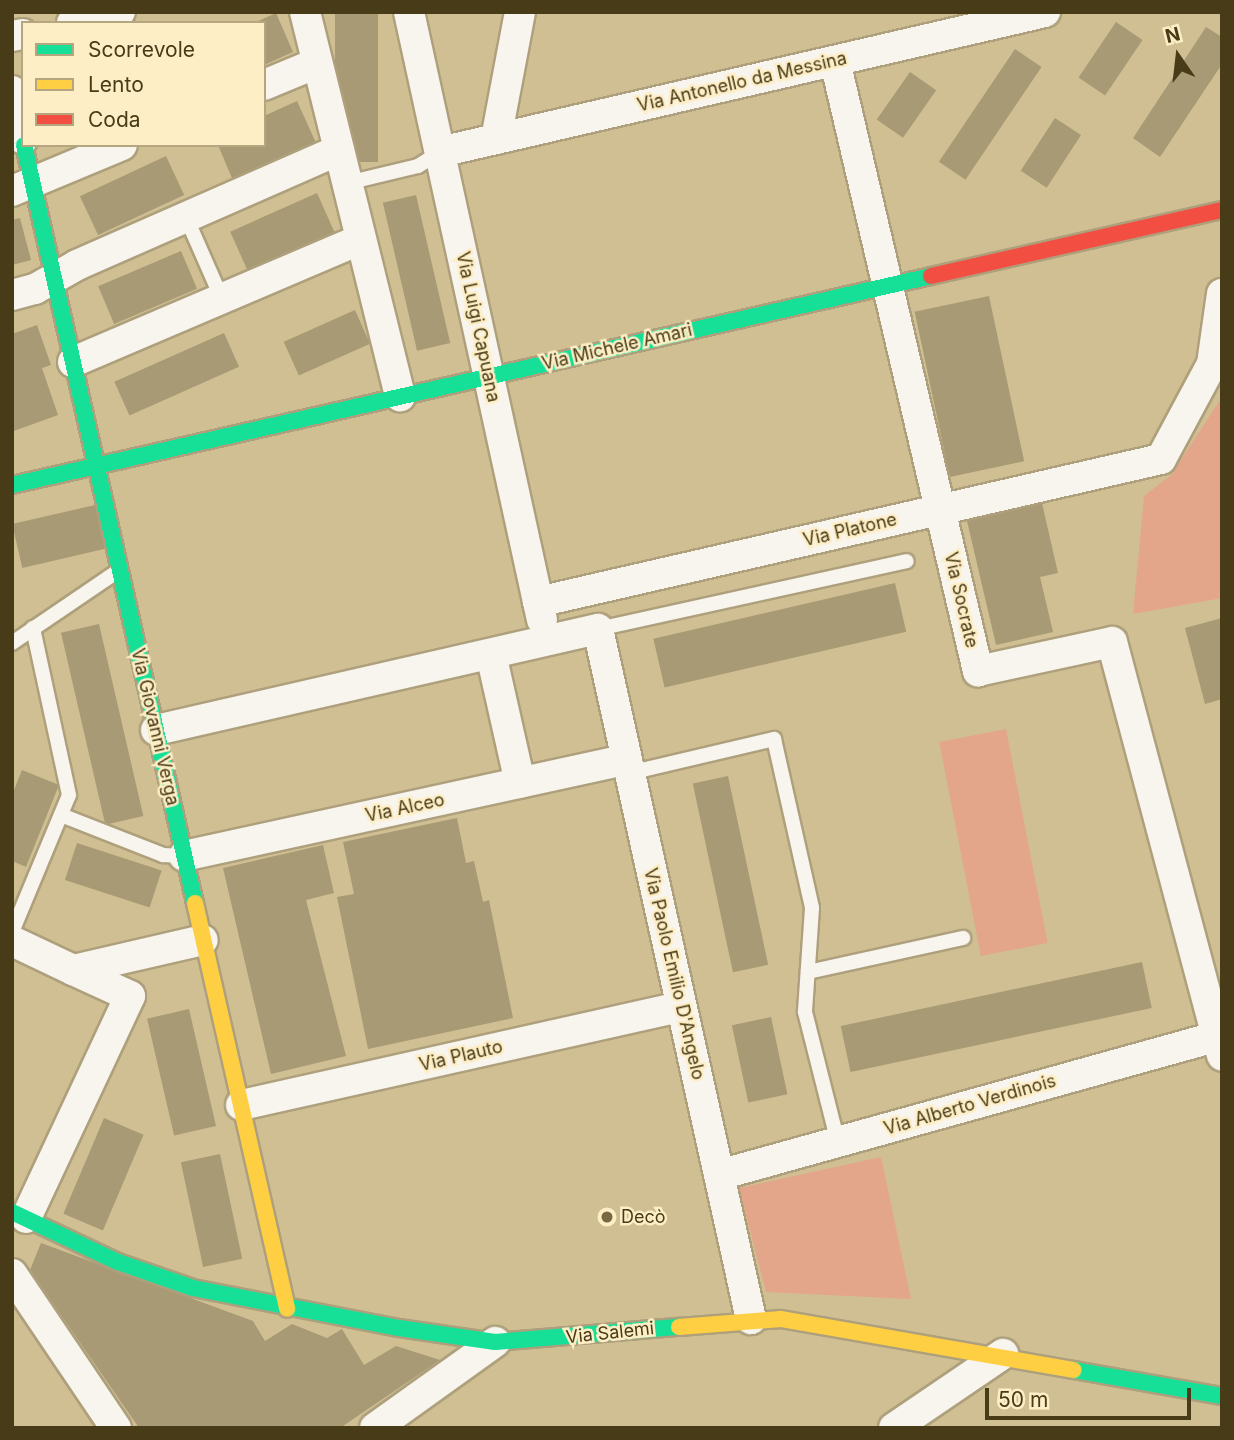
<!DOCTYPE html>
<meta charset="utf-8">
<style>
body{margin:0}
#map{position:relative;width:1234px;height:1440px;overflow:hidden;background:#d0bf92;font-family:Inter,sans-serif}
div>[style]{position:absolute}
.green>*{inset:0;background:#e4a68a;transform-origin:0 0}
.building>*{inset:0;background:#a89a75;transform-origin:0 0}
.roads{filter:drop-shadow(2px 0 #aea07c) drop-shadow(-2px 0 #aea07c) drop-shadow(0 2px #aea07c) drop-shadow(0 -2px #aea07c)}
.lane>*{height:14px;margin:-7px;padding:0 7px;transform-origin:7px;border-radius:7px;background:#f8f5ef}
.street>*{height:30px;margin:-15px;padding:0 15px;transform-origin:15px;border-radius:15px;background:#f8f5ef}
.fast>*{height:16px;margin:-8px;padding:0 8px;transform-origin:8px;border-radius:8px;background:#16e098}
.slow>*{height:16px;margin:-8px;padding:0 8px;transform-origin:8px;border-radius:8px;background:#ffcf43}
.jam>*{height:16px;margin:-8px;padding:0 8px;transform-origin:8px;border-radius:8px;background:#f24e42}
.dots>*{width:19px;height:19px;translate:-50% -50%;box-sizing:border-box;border:4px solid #feeec6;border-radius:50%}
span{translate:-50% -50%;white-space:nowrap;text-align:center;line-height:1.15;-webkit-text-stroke:5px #feeec6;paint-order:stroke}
.street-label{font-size:18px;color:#483b17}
.poi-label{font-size:18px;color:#483b17}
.left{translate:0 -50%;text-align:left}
.frame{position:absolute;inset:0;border:14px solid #483b17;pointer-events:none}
.legend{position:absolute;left:21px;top:21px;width:245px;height:126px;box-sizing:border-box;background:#feeec6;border:2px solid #b5a680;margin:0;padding:9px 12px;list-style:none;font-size:21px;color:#483b17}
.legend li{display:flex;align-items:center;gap:14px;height:35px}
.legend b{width:35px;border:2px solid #b5a680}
.north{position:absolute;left:1143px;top:21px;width:70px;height:70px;-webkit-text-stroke:5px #feeec6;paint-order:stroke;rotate:346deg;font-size:19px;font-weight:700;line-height:28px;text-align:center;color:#483b17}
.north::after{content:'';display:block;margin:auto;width:24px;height:32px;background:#483b17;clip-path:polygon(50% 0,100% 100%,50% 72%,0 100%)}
.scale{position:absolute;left:985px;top:1388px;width:206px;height:32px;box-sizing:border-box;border:4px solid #483b17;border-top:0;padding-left:9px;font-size:21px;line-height:24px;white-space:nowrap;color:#483b17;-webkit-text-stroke:5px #feeec6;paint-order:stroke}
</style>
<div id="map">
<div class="green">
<div style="clip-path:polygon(1222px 397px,1222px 598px,1133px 614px,1144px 496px,1171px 475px)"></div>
<div style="left:1006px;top:729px;width:218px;height:68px;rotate:79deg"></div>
<div style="clip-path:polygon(881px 1157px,911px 1299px,766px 1292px,739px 1188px)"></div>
</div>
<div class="building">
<div style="left:335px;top:12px;width:43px;height:150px"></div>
<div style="clip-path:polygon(276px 13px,293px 52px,264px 65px,264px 23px,254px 23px)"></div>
<div style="left:1116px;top:22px;width:32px;height:67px;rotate:34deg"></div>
<div style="clip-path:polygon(1206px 27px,1222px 37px,1222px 64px,1160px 157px,1133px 138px)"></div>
<div style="left:1015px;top:49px;width:32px;height:136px;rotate:34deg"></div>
<div style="left:910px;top:72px;width:32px;height:58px;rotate:35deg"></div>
<div style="clip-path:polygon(297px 101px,317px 145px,234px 183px,218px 145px,264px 145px,264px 116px)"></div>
<div style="left:1055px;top:118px;width:31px;height:63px;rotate:33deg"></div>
<div style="left:166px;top:156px;width:43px;height:95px;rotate:65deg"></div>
<div style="left:317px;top:193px;width:45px;height:95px;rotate:66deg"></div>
<div style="left:416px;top:195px;width:152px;height:34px;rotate:77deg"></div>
<div style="clip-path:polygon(20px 218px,31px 260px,12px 265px,12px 220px)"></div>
<div style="left:181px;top:251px;width:41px;height:90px;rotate:67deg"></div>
<div style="left:989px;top:296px;width:169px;height:76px;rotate:78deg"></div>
<div style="left:355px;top:310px;width:37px;height:78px;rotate:66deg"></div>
<div style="clip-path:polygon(37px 325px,51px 365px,42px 368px,58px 415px,14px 431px,12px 334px)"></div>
<div style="left:224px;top:333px;width:37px;height:120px;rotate:66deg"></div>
<div style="clip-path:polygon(1042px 503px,1058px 573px,1040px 577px,1053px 632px,996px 645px,967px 521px)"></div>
<div style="left:95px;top:505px;width:45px;height:85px;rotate:77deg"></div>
<div style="left:895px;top:583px;width:50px;height:248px;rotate:77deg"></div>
<div style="clip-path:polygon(1222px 618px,1222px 699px,1205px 704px,1185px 628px)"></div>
<div style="left:99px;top:624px;width:197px;height:39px;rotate:77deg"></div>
<div style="clip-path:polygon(22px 770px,59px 785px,26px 867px,12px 861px,12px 795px)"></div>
<div style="left:728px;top:776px;width:193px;height:36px;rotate:78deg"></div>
<div style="clip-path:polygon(457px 818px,466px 863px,474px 861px,483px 902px,489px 900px,513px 1018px,368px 1049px,337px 897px,354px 894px,343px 842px)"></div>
<div style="left:77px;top:843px;width:89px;height:39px;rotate:18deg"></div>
<div style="clip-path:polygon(323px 845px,334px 893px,306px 900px,346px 1056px,271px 1074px,223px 868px)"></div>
<div style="left:1142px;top:962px;width:47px;height:308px;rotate:78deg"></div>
<div style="left:189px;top:1009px;width:120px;height:43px;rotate:77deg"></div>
<div style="left:771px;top:1017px;width:79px;height:40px;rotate:78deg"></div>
<div style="left:104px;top:1118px;width:43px;height:104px;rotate:23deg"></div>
<div style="left:220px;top:1154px;width:107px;height:40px;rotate:78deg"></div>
<div style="clip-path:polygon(41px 1243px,253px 1321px,265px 1341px,292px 1324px,327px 1338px,342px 1329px,364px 1365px,396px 1346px,440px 1360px,340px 1428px,139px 1428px,30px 1270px)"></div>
</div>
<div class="roads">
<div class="lane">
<div style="left:347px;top:183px;width:73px;rotate:-13.5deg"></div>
<div style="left:418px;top:166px;width:26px;rotate:-32deg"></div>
<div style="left:186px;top:217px;width:90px;rotate:66.3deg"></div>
<div style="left:598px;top:629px;width:316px;rotate:-12.4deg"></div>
<div style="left:12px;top:643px;width:128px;rotate:-34.2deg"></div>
<div style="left:629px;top:773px;width:149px;rotate:-13.2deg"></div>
<div style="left:774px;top:739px;width:173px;rotate:77.3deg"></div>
<div style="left:812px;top:908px;width:104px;rotate:93.9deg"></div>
<div style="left:805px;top:1012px;width:134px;rotate:75.8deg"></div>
<div style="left:61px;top:815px;width:110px;rotate:21.4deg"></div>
<div style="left:163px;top:855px;width:18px;rotate:3deg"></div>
<div style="left:12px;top:932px;width:148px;rotate:-67.4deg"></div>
<div style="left:69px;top:795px;width:171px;rotate:-102.2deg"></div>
<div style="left:808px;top:972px;width:159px;rotate:-12.4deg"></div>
</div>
<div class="street">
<div style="left:305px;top:12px;width:396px;rotate:76.1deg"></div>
<div style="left:409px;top:12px;width:622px;rotate:77.66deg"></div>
<div style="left:72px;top:23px;width:49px;rotate:-12.9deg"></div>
<div style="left:12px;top:36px;width:11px;rotate:-10deg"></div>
<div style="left:835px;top:61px;width:627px;rotate:76.81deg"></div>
<div style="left:978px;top:671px;width:137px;rotate:-12.2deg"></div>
<div style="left:1112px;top:642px;width:428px;rotate:75.1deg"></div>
<div style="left:264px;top:85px;width:57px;rotate:-22.5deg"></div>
<div style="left:12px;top:91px;width:49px;rotate:77.1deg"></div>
<div style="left:496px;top:139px;width:129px;rotate:-79.3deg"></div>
<div style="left:440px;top:152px;width:621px;rotate:-13.03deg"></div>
<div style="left:12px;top:191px;width:119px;rotate:-22.7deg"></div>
<div style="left:12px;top:295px;width:24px;rotate:-15deg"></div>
<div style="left:35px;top:289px;width:48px;rotate:-29.7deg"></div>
<div style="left:77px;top:265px;width:286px;rotate:-23.7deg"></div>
<div style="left:73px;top:362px;width:313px;rotate:-23.1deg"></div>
<div style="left:538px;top:602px;width:639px;rotate:-12.93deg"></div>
<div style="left:1161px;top:459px;width:108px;rotate:-61.8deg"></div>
<div style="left:1212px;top:364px;width:71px;rotate:-81.9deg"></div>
<div style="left:491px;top:654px;width:132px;rotate:77.3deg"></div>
<div style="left:156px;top:730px;width:453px;rotate:-12.9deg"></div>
<div style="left:598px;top:629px;width:707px;rotate:77.5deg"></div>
<div style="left:184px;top:856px;width:452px;rotate:-12.3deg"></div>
<div style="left:12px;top:941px;width:68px;rotate:25.4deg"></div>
<div style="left:73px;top:970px;width:133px;rotate:-13deg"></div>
<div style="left:241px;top:1105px;width:451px;rotate:-12.6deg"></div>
<div style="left:719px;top:1175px;width:522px;rotate:-15.55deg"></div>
<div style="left:26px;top:1218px;width:245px;rotate:-64.9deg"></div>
<div style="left:130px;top:996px;width:63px;rotate:-155.5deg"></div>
<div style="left:12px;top:1274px;width:186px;rotate:56deg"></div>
<div style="left:375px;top:1428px;width:148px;rotate:-35.6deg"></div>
<div style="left:894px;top:1428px;width:132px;rotate:-34.2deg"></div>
</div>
<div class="fast">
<div style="left:24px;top:145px;width:777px;rotate:77.29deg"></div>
<div style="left:12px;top:485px;width:942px;rotate:-12.81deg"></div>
<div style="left:12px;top:1212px;width:117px;rotate:25.3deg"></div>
<div style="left:118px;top:1262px;width:79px;rotate:19.1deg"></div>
<div style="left:193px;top:1288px;width:210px;rotate:11deg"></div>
<div style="left:399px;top:1328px;width:97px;rotate:8.3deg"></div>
<div style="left:495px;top:1342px;width:185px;rotate:-4.7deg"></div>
<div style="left:1074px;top:1370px;width:150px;rotate:10deg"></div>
</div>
<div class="slow">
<div style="left:195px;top:903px;width:416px;rotate:77.2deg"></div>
<div style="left:679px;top:1327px;width:102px;rotate:-4.5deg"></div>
<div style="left:781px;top:1319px;width:297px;rotate:9.9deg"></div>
</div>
<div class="jam">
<div style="left:931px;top:276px;width:298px;rotate:-12.8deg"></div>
</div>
</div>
<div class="dots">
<div style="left:607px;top:1217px;background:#786942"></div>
</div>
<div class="street-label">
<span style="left:742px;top:82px;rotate:-13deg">Via Antonello da Messina</span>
<span style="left:478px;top:327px;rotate:78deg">Via Luigi Capuana</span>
<span style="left:617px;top:347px;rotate:-13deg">Via Michele Amari</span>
<span style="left:850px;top:530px;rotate:-13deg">Via Platone</span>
<span style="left:961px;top:600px;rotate:77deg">Via Socrate</span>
<span style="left:155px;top:727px;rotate:77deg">Via Giovanni Verga</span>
<span style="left:405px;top:808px;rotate:-12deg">Via Alceo</span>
<span style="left:674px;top:974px;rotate:77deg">Via Paolo Emilio D'Angelo</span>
<span style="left:461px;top:1056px;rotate:-13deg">Via Plauto</span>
<span style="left:970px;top:1105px;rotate:-16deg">Via Alberto Verdinois</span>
<span style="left:610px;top:1333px;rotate:-6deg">Via Salemi</span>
</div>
<div class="poi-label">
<span class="left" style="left:621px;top:1217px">Decò</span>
</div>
<div class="frame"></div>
<ul class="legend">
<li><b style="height:9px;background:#16e098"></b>Scorrevole</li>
<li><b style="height:9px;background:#ffcf43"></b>Lento</li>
<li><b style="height:9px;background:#f24e42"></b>Coda</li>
</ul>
<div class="north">N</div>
<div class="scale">50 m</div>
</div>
